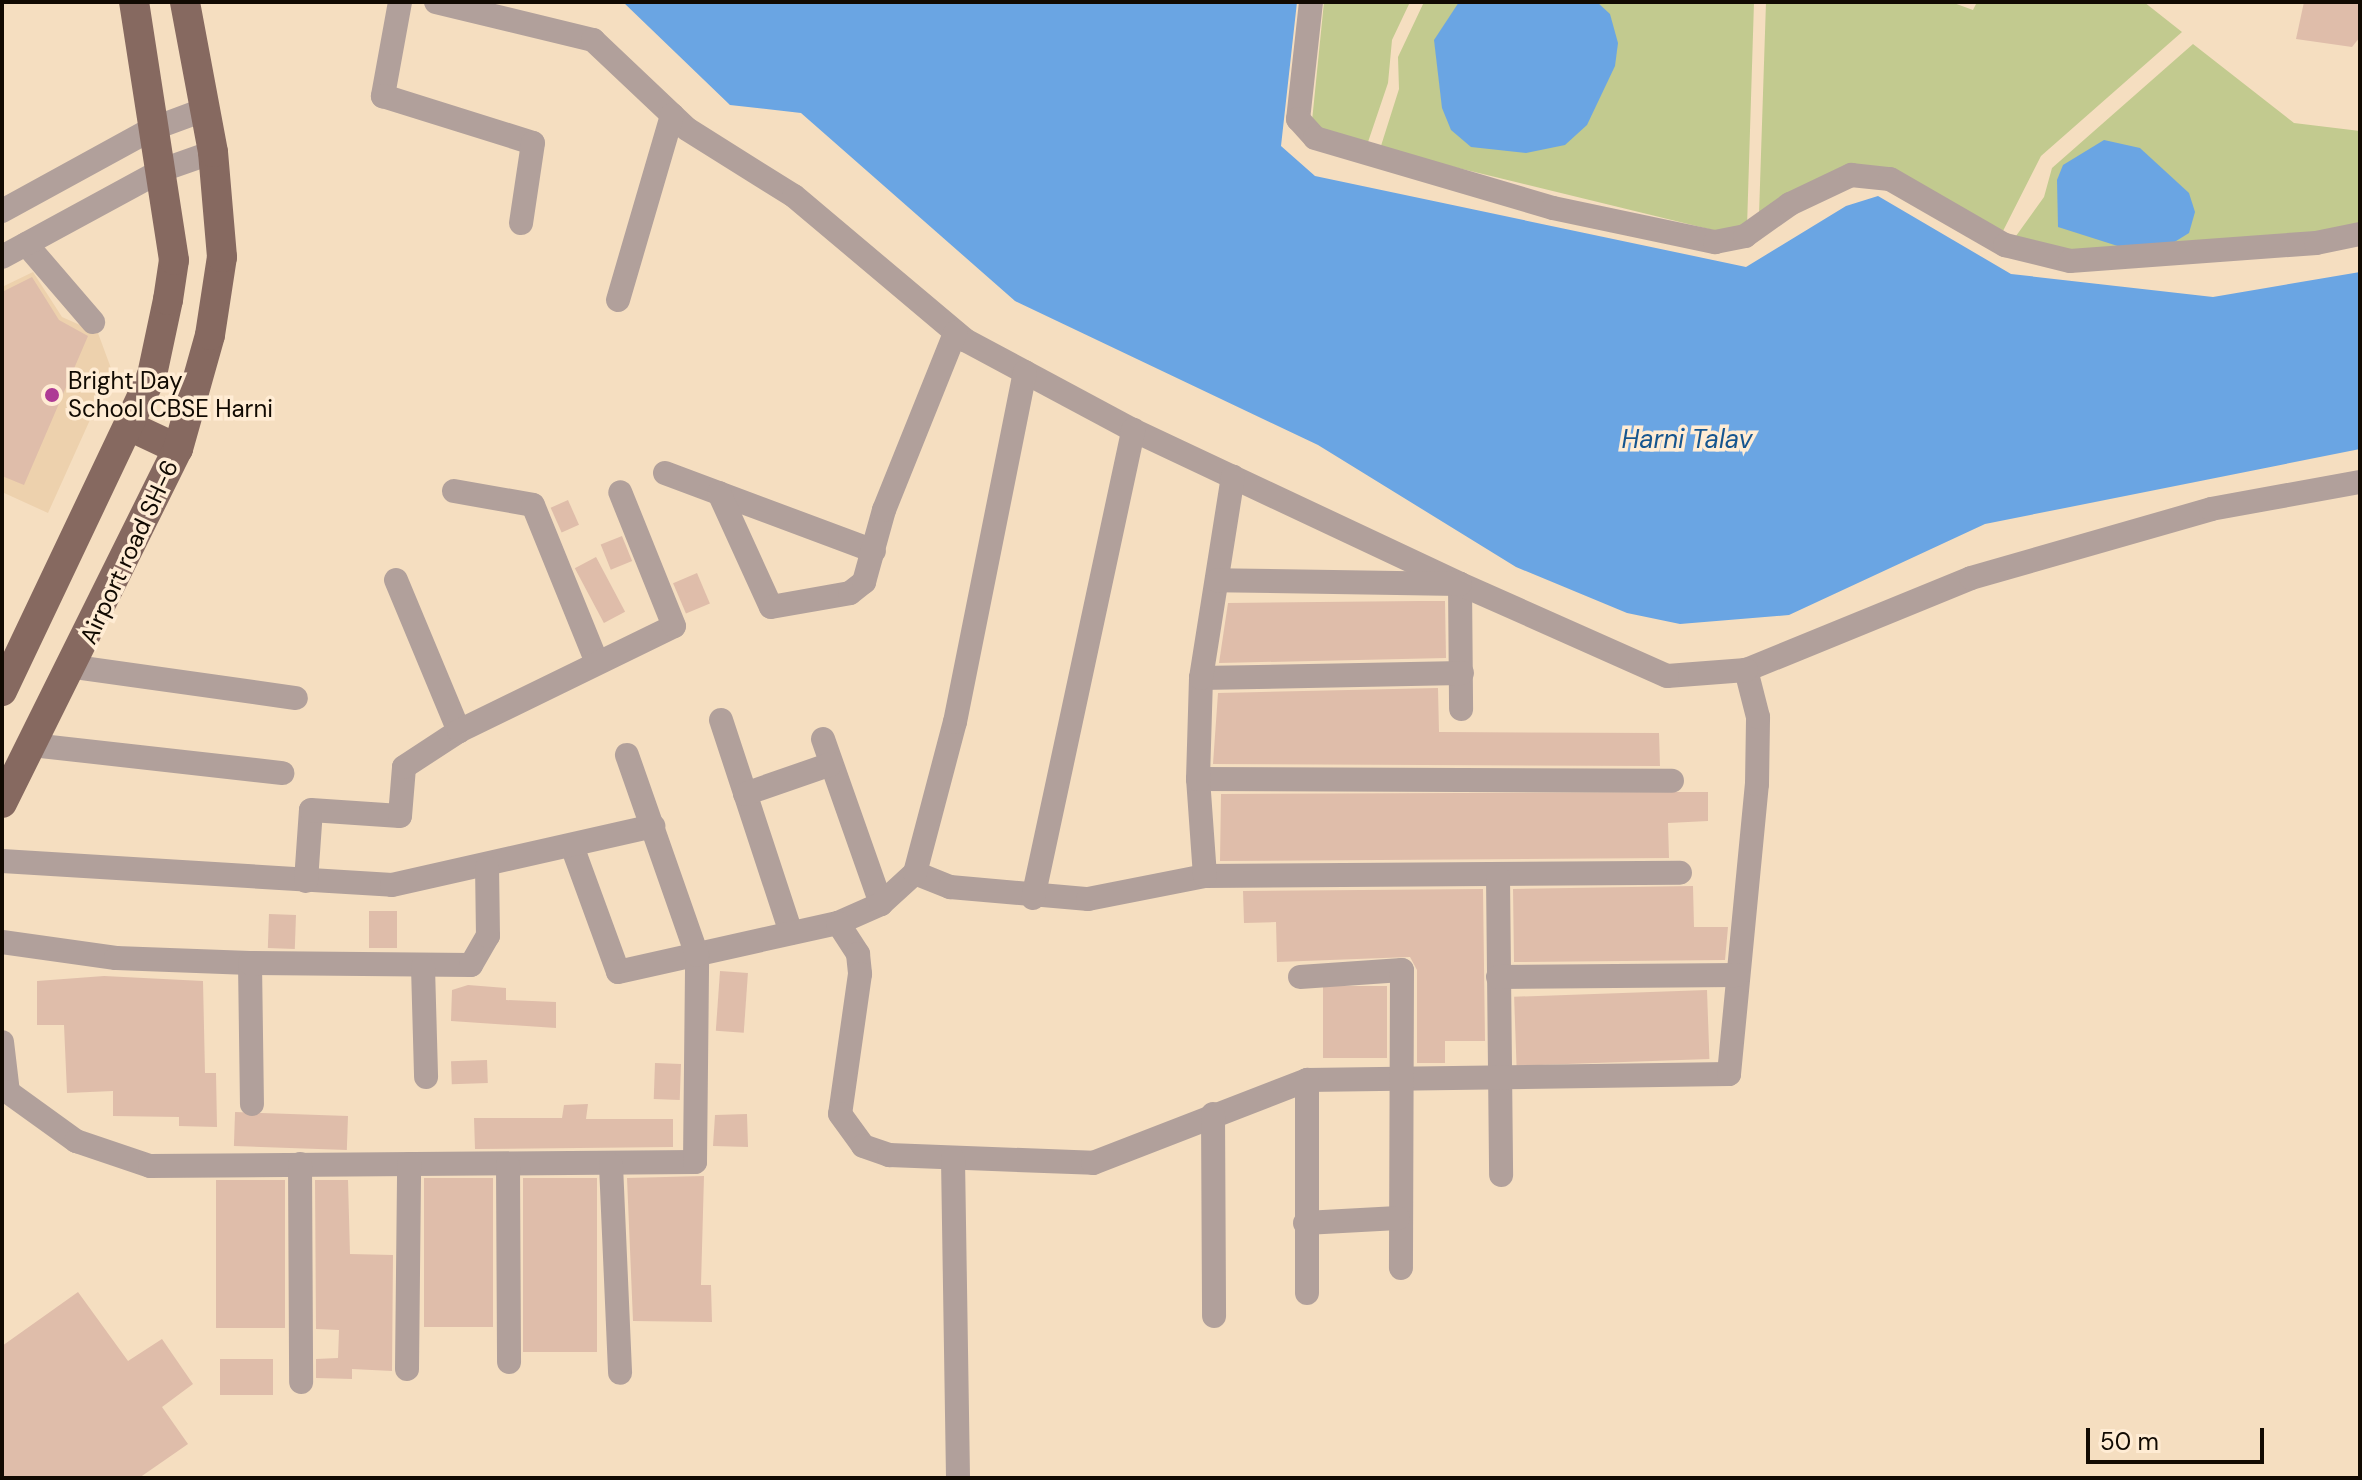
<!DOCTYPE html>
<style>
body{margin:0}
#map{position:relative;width:2362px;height:1480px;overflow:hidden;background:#f5dec0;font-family:"DM Sans",sans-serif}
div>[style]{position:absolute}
.built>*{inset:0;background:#edd1ad}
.green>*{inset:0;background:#c2ca8f}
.water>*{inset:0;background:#6aa5e3}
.building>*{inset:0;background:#dfbdaa;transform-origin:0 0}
.minor>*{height:24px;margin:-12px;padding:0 12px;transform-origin:12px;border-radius:12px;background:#b1a09b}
.major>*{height:30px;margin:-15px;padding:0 15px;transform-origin:15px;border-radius:15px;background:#866960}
.dots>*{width:22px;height:22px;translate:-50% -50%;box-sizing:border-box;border:4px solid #ffecd4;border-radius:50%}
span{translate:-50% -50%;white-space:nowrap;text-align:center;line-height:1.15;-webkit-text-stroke:7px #ffecd4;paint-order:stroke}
.poi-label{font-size:24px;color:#110a02}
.left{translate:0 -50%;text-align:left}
.street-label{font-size:24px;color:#110a02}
.water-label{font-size:26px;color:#16558e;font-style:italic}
.frame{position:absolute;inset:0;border:4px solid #110a02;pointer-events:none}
.scale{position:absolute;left:2086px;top:1428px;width:178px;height:36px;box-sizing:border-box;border:4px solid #110a02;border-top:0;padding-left:10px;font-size:24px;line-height:28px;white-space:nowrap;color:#110a02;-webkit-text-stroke:6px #ffecd4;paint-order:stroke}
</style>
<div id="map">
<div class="built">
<div style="clip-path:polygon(33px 272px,62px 317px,98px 333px,112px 371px,48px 513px,2px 492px,2px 287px)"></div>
</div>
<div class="green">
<div style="clip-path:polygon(1324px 2px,1410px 2px,1392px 40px,1388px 83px,1367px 145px,1317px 129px,1312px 121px)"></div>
<div style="clip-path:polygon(1424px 2px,1754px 2px,1747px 227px,1725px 233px,1380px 149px,1399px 89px,1398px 57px)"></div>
<div style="clip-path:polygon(1766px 2px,1951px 2px,1973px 10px,1977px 2px,2144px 2px,2182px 32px,2041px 156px,2002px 233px,1892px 169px,1759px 215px)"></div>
<div style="clip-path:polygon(2193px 44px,2294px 123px,2360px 131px,2360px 227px,2073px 256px,2016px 236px,2044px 197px,2052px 168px)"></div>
</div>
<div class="water">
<div style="clip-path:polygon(623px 2px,1297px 2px,1281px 146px,1315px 176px,1746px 267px,1846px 206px,1878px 196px,2011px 274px,2213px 297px,2360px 272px,2360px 449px,1985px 524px,1789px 615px,1680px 624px,1627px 613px,1516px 567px,1318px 445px,1015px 301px,801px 113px,730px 105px)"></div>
<div style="clip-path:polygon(1459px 2px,1597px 2px,1610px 14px,1618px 43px,1615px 66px,1587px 125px,1565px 145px,1526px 153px,1471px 147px,1451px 130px,1442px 108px,1434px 40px)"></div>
<div style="clip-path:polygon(2104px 140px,2140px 148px,2189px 193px,2195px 212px,2189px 233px,2168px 246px,2124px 248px,2058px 227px,2057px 180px,2063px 165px)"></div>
</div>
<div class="building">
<div style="clip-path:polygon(2304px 2px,2360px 2px,2360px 37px,2352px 47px,2296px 39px)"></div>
<div style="clip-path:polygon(32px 277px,59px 320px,88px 336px,24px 485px,2px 476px,2px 292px)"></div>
<div style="left:568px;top:500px;width:27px;height:19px;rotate:66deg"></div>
<div style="left:622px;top:536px;width:27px;height:23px;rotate:68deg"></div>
<div style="left:596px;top:557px;width:62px;height:24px;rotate:62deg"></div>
<div style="left:697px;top:573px;width:33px;height:26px;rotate:67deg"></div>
<div style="clip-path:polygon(1419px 601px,1445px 601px,1446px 658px,1219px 663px,1228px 603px)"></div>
<div style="clip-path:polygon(1438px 688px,1439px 732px,1659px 733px,1660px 766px,1213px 764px,1218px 693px)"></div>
<div style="clip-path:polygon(1682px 792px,1708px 792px,1708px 821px,1668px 823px,1669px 858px,1220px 861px,1221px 794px)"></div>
<div style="clip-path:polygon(1693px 886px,1694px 927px,1728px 927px,1725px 960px,1514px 962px,1513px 889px)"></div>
<div style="clip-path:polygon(1483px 889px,1485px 1041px,1445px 1041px,1445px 1063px,1417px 1063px,1417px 970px,1410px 957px,1277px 962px,1276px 922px,1244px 923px,1243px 891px)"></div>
<div style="left:397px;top:911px;width:37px;height:28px;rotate:90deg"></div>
<div style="left:269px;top:914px;width:27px;height:34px;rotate:2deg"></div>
<div style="left:720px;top:971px;width:28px;height:60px;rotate:4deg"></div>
<div style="clip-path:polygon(104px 976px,203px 981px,205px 1073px,216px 1073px,217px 1127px,179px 1126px,179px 1117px,113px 1116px,113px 1091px,67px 1093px,64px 1025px,37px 1025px,37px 981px)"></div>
<div style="clip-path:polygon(468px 985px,506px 988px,506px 1000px,556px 1002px,556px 1028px,451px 1021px,452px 990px)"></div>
<div style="left:1387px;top:986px;width:72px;height:64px;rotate:90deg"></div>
<div style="left:1707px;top:990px;width:69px;height:193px;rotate:88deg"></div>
<div style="left:487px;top:1060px;width:23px;height:36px;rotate:88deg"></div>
<div style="left:655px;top:1063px;width:26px;height:36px;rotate:2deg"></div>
<div style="clip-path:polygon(588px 1104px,586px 1119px,673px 1119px,673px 1147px,475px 1149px,474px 1118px,562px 1118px,564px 1105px)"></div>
<div style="clip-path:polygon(747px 1114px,748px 1147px,713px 1146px,715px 1115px)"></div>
<div style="left:348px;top:1116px;width:34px;height:113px;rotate:92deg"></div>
<div style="clip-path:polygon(704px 1176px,701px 1285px,711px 1285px,712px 1322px,633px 1321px,627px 1178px)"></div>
<div style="left:493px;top:1178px;width:149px;height:69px;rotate:90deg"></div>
<div style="left:523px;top:1178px;width:74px;height:174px"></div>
<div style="left:285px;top:1180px;width:148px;height:69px;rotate:90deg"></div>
<div style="clip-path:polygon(315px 1180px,348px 1180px,350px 1254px,393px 1255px,392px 1371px,352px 1369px,352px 1379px,316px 1378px,316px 1359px,338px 1358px,339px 1330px,316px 1329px)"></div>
<div style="clip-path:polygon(78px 1292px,128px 1361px,162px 1339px,193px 1384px,162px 1407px,188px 1444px,139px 1478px,2px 1478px,2px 1346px)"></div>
<div style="left:273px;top:1359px;width:36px;height:53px;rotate:90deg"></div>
</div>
<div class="minor">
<div style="left:400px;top:2px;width:96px;rotate:100.3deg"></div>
<div style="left:383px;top:96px;width:157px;rotate:17.4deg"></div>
<div style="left:533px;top:143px;width:81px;rotate:98.5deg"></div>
<div style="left:436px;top:2px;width:162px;rotate:13.6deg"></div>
<div style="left:593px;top:40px;width:129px;rotate:43.4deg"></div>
<div style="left:687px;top:129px;width:126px;rotate:32.1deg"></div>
<div style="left:794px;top:196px;width:224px;rotate:40.1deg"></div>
<div style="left:965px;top:340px;width:191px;rotate:28.2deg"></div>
<div style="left:1133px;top:430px;width:361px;rotate:25.2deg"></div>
<div style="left:1460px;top:584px;width:125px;rotate:89.5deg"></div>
<div style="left:1311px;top:2px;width:118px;rotate:96.3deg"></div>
<div style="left:1298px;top:119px;width:25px;rotate:48deg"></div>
<div style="left:1315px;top:138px;width:248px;rotate:16.4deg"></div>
<div style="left:1553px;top:208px;width:166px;rotate:11.9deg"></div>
<div style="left:1715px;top:242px;width:31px;rotate:-11deg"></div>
<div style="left:1745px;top:236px;width:55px;rotate:-35.4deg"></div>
<div style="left:1790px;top:204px;width:68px;rotate:-25.4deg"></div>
<div style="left:1851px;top:175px;width:39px;rotate:6deg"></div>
<div style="left:1890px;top:179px;width:133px;rotate:29.9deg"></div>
<div style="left:2005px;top:245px;width:67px;rotate:13.8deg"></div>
<div style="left:2070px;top:261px;width:247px;rotate:-4.2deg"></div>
<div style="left:2316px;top:243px;width:45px;rotate:-11.6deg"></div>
<div style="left:2px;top:211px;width:171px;rotate:-28.7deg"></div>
<div style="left:152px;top:129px;width:58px;rotate:-20.3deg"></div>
<div style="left:26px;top:244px;width:103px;rotate:49.3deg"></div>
<div style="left:2px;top:257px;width:182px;rotate:-28.5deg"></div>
<div style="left:162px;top:170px;width:54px;rotate:-19.4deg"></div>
<div style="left:618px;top:300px;width:193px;rotate:-73.7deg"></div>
<div style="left:665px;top:473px;width:223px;rotate:20.5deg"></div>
<div style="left:454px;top:491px;width:80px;rotate:10deg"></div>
<div style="left:533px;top:505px;width:170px;rotate:67.9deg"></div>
<div style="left:719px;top:493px;width:125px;rotate:65.5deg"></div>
<div style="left:771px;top:607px;width:80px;rotate:-10deg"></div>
<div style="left:850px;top:593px;width:18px;rotate:-38deg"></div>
<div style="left:864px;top:582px;width:75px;rotate:-74.5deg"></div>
<div style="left:884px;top:510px;width:191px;rotate:-68.1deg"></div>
<div style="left:396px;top:580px;width:164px;rotate:67.4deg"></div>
<div style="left:75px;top:667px;width:223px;rotate:8deg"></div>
<div style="left:1746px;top:670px;width:243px;rotate:-22.2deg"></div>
<div style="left:1971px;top:578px;width:250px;rotate:-16deg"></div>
<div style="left:2211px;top:509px;width:151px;rotate:-10.3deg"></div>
<div style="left:1201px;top:678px;width:261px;rotate:-1.1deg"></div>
<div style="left:721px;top:720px;width:224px;rotate:71.8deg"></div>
<div style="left:823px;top:739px;width:175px;rotate:70.6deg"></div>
<div style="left:32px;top:745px;width:252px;rotate:6.4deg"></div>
<div style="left:1198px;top:779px;width:474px;rotate:0.2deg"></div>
<div style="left:745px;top:794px;width:91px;rotate:-19.2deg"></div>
<div style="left:572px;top:846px;width:134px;rotate:69.9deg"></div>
<div style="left:618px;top:972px;width:225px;rotate:-12.6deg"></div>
<div style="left:838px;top:923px;width:47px;rotate:-23.8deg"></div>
<div style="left:881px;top:904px;width:46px;rotate:-42.4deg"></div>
<div style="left:915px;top:873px;width:38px;rotate:22deg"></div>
<div style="left:950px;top:887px;width:139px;rotate:5deg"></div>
<div style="left:1088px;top:899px;width:119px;rotate:-11.1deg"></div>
<div style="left:1205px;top:876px;width:475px;rotate:-0.4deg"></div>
<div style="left:2px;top:861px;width:391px;rotate:3.5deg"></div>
<div style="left:392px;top:885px;width:268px;rotate:-12.7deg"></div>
<div style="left:915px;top:873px;width:156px;rotate:-75.2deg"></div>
<div style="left:955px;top:722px;width:357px;rotate:-78.7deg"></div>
<div style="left:1205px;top:876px;width:97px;rotate:-94.1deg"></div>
<div style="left:1198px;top:779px;width:101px;rotate:-88.3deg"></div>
<div style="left:1201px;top:678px;width:204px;rotate:-81deg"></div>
<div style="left:1498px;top:877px;width:298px;rotate:89.4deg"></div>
<div style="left:306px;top:881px;width:71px;rotate:-86deg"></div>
<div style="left:311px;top:810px;width:89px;rotate:3.9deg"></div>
<div style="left:400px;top:816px;width:49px;rotate:-85.3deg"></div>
<div style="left:404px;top:767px;width:66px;rotate:-33.2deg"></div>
<div style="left:459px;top:731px;width:239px;rotate:-26deg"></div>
<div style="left:674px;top:626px;width:144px;rotate:-111.9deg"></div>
<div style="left:1033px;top:898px;width:479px;rotate:-77.9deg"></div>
<div style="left:838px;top:923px;width:37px;rotate:57deg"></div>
<div style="left:858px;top:954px;width:20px;rotate:84deg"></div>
<div style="left:860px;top:974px;width:141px;rotate:98.1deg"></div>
<div style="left:840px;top:1114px;width:39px;rotate:54deg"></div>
<div style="left:863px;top:1146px;width:28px;rotate:19deg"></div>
<div style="left:889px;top:1155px;width:204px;rotate:2.2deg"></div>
<div style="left:1093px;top:1163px;width:230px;rotate:-21.2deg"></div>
<div style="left:1307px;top:1080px;width:422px;rotate:-0.8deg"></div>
<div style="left:1729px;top:1074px;width:291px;rotate:-84.5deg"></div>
<div style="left:1757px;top:784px;width:67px;rotate:-89.1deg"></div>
<div style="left:1758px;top:717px;width:49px;rotate:-104.3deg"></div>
<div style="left:1746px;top:670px;width:79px;rotate:175.7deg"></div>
<div style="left:1667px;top:676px;width:227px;rotate:-156deg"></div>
<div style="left:1460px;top:584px;width:243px;rotate:-179.1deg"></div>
<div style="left:2px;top:942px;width:115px;rotate:8deg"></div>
<div style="left:116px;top:958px;width:134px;rotate:2.1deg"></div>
<div style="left:250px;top:963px;width:141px;rotate:89.2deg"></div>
<div style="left:250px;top:963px;width:221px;rotate:0.5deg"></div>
<div style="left:471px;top:965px;width:34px;rotate:-60deg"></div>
<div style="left:488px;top:936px;width:68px;rotate:-90.8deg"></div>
<div style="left:423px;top:967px;width:110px;rotate:88.4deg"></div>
<div style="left:1300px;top:977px;width:102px;rotate:-3.9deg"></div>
<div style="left:1402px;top:970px;width:298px;rotate:90.2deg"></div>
<div style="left:1498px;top:977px;width:239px;rotate:-0.5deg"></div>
<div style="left:2px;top:1042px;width:50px;rotate:83.2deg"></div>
<div style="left:8px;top:1092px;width:84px;rotate:35.8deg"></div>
<div style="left:76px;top:1141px;width:78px;rotate:18.7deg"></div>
<div style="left:150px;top:1166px;width:545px;rotate:-0.42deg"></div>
<div style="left:695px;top:1162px;width:207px;rotate:-89.4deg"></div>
<div style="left:697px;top:955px;width:212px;rotate:-109.3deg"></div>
<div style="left:1213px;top:1114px;width:202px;rotate:89.7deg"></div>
<div style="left:953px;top:1159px;width:319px;rotate:89.1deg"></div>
<div style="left:300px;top:1164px;width:218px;rotate:89.7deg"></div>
<div style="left:508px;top:1165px;width:197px;rotate:89.7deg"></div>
<div style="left:611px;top:1165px;width:208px;rotate:87.5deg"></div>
<div style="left:1305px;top:1223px;width:93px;rotate:-3.1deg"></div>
<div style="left:1307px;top:1293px;width:213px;rotate:-90deg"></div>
<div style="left:407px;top:1369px;width:205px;rotate:-89.4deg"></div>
</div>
<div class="major">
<div style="left:129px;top:426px;width:54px;rotate:25.1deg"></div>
<div style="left:2px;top:691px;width:350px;rotate:-64.6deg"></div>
<div style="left:152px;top:375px;width:77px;rotate:-78deg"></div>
<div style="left:168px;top:300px;width:40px;rotate:-81.5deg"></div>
<div style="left:174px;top:260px;width:261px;rotate:-98.8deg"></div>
<div style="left:2px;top:803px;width:395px;rotate:-63.6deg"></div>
<div style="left:178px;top:449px;width:118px;rotate:-74.3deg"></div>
<div style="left:210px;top:335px;width:79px;rotate:-81.3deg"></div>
<div style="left:222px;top:257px;width:105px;rotate:-94.9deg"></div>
<div style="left:213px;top:152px;width:153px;rotate:-100.6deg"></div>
</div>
<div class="dots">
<div style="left:52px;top:395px;background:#ae3b95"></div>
</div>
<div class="poi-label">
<span class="left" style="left:68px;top:395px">Bright Day<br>School CBSE Harni</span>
</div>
<div class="street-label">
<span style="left:129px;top:552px;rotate:-65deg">Airport road SH-6</span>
</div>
<div class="water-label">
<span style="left:1687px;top:440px">Harni Talav</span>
</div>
<div class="frame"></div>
<div class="scale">50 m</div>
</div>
